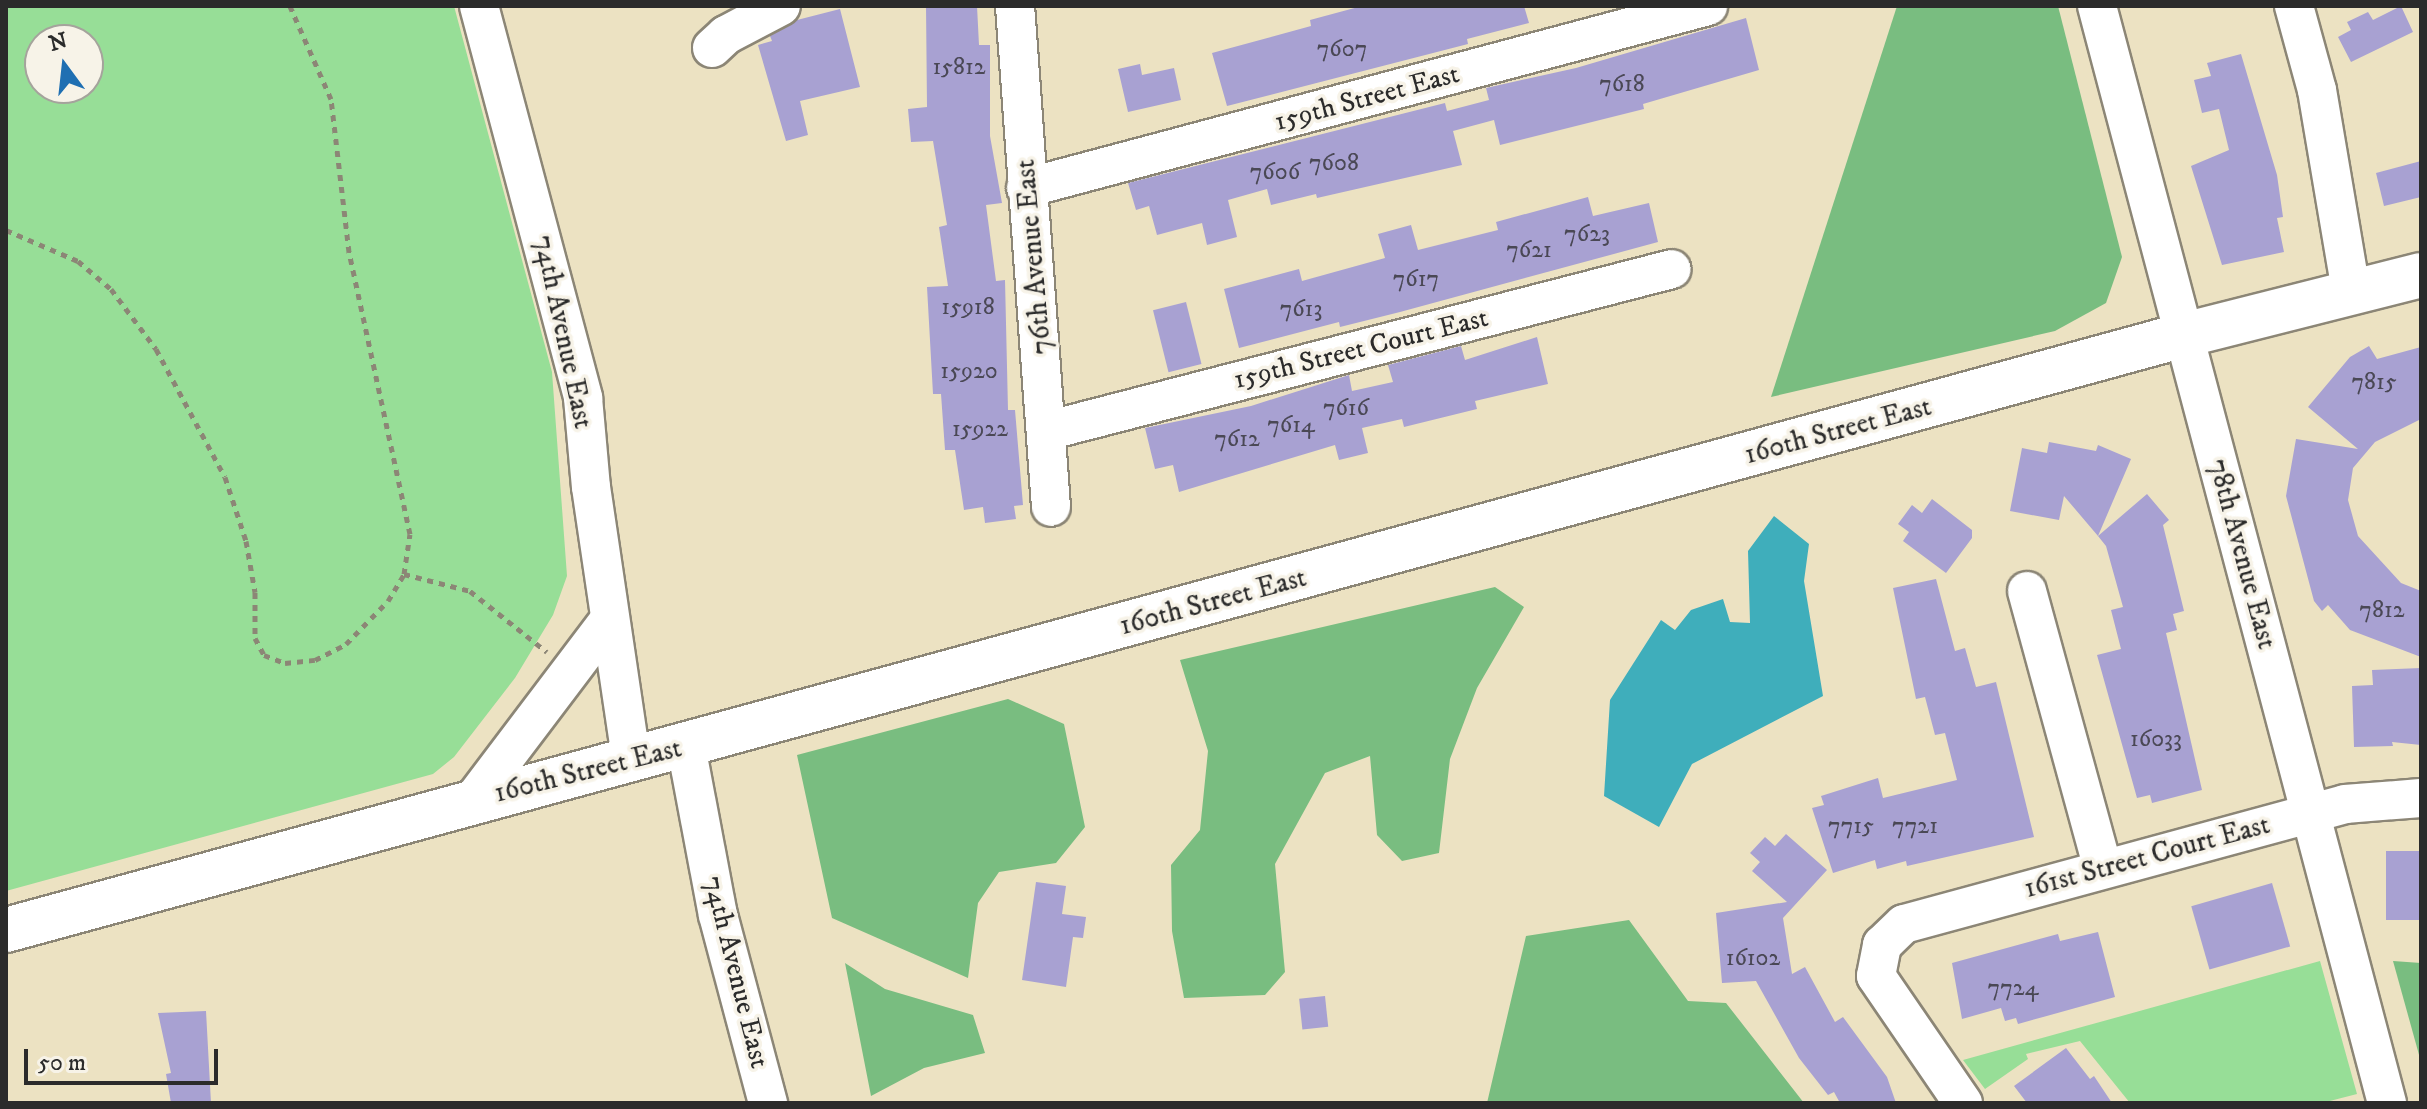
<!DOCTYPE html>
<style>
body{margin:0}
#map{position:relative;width:2427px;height:1109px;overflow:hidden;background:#ece2c2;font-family:"IM FELL DW Pica",serif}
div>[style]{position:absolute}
.green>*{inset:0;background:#97de97}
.forest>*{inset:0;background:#79bd80}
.water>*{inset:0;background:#3faebb}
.building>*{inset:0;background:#a8a1d2;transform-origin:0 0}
.path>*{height:5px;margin-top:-2.5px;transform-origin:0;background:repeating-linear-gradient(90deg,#8c8676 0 6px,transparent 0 12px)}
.roads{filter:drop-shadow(2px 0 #8c8676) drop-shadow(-2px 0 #8c8676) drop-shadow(0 2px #8c8676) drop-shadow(0 -2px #8c8676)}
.minor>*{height:38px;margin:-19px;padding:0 19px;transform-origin:19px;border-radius:19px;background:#fff}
.major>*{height:44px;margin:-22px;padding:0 22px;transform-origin:22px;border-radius:22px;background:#fff}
span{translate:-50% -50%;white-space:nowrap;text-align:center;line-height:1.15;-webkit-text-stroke:7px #f7f3e8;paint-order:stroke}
.number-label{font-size:24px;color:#4a4855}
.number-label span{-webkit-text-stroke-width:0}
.street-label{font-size:28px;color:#2b2b2b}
.frame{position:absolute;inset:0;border:8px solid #2b2b2b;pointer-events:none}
.north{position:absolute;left:24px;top:24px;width:80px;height:80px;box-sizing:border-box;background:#f7f3e8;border:2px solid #a5a39c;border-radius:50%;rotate:345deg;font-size:22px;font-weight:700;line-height:32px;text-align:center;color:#2b2b2b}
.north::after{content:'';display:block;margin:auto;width:28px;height:36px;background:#1f6fb2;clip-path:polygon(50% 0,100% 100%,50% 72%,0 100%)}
.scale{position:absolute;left:24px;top:1049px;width:194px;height:36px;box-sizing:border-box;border:4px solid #2b2b2b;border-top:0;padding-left:10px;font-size:24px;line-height:28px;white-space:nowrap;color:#2b2b2b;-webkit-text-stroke:6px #f7f3e8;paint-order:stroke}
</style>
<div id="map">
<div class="green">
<div style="clip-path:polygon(evenodd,6px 6px,454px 6px,552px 372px,567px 576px,553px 615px,515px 678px,454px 757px,433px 774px,6px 891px,6px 6px,40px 40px,88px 40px,88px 88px,40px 88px,40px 40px)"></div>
<div style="clip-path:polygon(2320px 961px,2357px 1094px,2322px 1103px,2130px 1103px,2080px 1041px,2026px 1054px,2028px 1059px,1985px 1089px,1963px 1060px)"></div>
</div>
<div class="forest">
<div style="clip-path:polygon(1897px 6px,2058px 6px,2122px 257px,2106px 303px,2055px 331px,1771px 397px)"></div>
<div style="clip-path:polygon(1495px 587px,1524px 607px,1477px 688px,1450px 759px,1439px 853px,1402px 861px,1377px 835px,1370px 756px,1325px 773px,1275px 864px,1285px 972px,1265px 995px,1184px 998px,1172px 931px,1171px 865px,1200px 830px,1208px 751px,1180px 660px)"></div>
<div style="clip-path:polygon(1008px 699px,1064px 724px,1085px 827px,1056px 863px,999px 872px,978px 903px,968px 978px,832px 918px,797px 755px)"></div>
<div style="clip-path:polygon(1629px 920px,1688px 1001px,1726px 1003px,1804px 1103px,1487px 1103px,1526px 936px)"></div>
<div style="clip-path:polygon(2393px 961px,2421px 963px,2421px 1062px)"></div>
<div style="clip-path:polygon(845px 963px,885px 989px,973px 1015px,985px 1053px,924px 1068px,871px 1096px)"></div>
</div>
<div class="water">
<div style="clip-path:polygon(1774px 516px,1809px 544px,1804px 581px,1823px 696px,1692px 764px,1659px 827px,1604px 796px,1610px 700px,1661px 620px,1675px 630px,1691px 610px,1723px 599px,1730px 622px,1750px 623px,1748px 551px)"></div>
</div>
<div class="building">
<div style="clip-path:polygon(926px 6px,977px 6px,979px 45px,990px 45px,990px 136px,1002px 203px,986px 205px,996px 281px,1005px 280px,1008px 410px,1015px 410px,1023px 505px,1014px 506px,1016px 519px,985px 523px,983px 507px,964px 510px,955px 450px,945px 450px,941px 394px,933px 394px,927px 287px,948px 286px,939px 227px,947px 225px,933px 141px,911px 142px,908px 109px,927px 107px)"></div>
<div style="clip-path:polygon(1362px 6px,1524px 6px,1529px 23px,1467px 39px,1468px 44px,1227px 106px,1212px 53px,1311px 26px,1310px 20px)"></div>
<div style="clip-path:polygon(2401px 6px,2413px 32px,2351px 62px,2338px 37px,2351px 30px,2347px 22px,2368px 12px,2373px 20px)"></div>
<div style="clip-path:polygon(840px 9px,860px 87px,800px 101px,808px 135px,786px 141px,758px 45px,772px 41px,770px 36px,797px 20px)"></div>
<div style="clip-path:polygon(1746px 18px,1759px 70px,1643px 104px,1644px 109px,1500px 145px,1494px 120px,1453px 131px,1462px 165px,1317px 198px,1316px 194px,1271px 205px,1267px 189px,1228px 200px,1237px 237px,1207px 245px,1202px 223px,1157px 235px,1149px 206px,1136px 210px,1128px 183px,1445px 103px,1447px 111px,1489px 100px,1486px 88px,1576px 68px)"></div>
<div style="clip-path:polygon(2241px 54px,2277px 175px,2283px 217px,2277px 218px,2284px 252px,2222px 265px,2191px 166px,2229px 150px,2219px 109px,2202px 113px,2194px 80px,2211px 76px,2207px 63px)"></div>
<div style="clip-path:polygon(1140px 64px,1142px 75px,1174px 68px,1181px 100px,1128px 112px,1118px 69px)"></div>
<div style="clip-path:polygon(2421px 161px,2421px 197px,2384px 206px,2376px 173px)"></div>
<div style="clip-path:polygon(1588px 197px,1593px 216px,1649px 203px,1658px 242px,1400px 312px,1340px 327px,1339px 322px,1239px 348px,1224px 289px,1299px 269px,1302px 281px,1385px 258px,1378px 234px,1411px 225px,1418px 250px,1498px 230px,1496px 222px)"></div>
<div style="left:1186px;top:302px;width:64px;height:34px;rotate:76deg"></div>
<div style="clip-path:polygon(1537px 337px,1548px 384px,1475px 401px,1477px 409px,1404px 427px,1402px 419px,1362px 428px,1368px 453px,1339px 460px,1335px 445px,1179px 492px,1173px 465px,1155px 469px,1145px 428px,1251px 406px,1349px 375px,1352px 391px,1393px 382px,1388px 365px,1461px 346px,1465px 360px)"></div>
<div style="clip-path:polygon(2369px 346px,2377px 359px,2421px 347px,2421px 419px,2375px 442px,2353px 468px,2348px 500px,2358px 536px,2401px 583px,2421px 591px,2421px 657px,2350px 630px,2328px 605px,2322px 611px,2314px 601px,2286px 496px,2296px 439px,2358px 449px,2308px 407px,2350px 357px)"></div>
<div style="clip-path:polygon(2049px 442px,2096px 451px,2098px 445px,2131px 459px,2098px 536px,2064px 496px,2059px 520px,2010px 511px,2022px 448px,2047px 453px)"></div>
<div style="clip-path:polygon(2147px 494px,2169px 520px,2163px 525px,2184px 611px,2173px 614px,2177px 630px,2166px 633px,2202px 790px,2152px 803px,2150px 795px,2137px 798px,2097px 655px,2121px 649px,2111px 610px,2123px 607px,2106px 546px,2098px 536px)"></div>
<div style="clip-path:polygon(1932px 499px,1972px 530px,1972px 538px,1946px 573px,1903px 541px,1909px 532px,1898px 524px,1912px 505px,1922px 513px)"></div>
<div style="clip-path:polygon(1936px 579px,1955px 651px,1965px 648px,1976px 687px,1996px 682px,2034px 837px,1907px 866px,1906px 861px,1877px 869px,1875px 860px,1833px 873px,1812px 808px,1824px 805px,1821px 796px,1878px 778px,1883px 798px,1957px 780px,1945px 733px,1935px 735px,1925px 697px,1916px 699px,1893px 588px)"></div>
<div style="clip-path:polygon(2421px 668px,2421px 745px,2392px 742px,2393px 746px,2354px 747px,2352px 686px,2373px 685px,2372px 670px)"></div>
<div style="clip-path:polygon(1786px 834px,1827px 870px,1783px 918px,1792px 974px,1805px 967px,1835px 1022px,1843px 1017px,1887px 1077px,1896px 1103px,1840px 1103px,1834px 1092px,1828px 1095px,1799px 1058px,1756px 981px,1722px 983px,1716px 913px,1787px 902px,1752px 871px,1760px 862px,1750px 853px,1765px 837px,1775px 846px)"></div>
<div style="left:2386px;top:851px;width:33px;height:69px"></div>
<div style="clip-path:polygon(1036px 882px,1066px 886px,1062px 914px,1086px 917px,1083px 938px,1073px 937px,1066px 987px,1022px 980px)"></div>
<div style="left:2272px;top:883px;width:66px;height:84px;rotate:74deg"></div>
<div style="clip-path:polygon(2098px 932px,2115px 997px,2018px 1024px,2016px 1018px,2005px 1021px,2001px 1008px,1962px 1019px,1952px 963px,2058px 934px,2060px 941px)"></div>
<div style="left:1325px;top:996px;width:31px;height:26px;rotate:84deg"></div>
<div style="clip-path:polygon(206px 1011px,211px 1103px,171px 1103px,166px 1074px,171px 1073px,158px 1013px)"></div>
<div style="clip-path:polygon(2066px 1048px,2090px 1079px,2094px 1076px,2112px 1103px,2027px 1103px,2014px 1086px)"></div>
</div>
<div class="path">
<div style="left:6px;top:230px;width:78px;rotate:23.3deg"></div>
<div style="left:78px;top:261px;width:43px;rotate:40.3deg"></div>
<div style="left:111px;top:289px;width:75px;rotate:53.1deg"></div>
<div style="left:156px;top:349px;width:145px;rotate:61.7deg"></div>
<div style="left:225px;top:477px;width:67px;rotate:71.8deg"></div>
<div style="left:246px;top:541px;width:52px;rotate:80deg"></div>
<div style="left:255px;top:592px;width:46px;rotate:90deg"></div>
<div style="left:255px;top:638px;width:19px;rotate:62deg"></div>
<div style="left:264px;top:655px;width:22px;rotate:21deg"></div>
<div style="left:285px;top:663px;width:30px;rotate:-6deg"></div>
<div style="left:315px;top:660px;width:35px;rotate:-27deg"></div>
<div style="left:346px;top:644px;width:60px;rotate:-45.7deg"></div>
<div style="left:388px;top:601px;width:31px;rotate:-59deg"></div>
<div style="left:404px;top:574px;width:40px;rotate:-81.5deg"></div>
<div style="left:410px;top:534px;width:289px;rotate:-102.2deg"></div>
<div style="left:349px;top:252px;width:154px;rotate:-96.7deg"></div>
<div style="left:331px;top:99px;width:102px;rotate:-113.8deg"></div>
<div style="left:404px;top:574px;width:68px;rotate:14.4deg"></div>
<div style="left:470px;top:591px;width:98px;rotate:38.4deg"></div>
</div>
<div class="roads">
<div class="minor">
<div style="left:479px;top:6px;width:406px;rotate:75.1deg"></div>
<div style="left:583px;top:398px;width:89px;rotate:84.9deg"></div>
<div style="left:591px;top:487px;width:275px;rotate:81.6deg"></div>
<div style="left:1015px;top:6px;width:502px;rotate:85.89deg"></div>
<div style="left:2097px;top:6px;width:1135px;rotate:75.19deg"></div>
<div style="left:2294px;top:6px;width:87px;rotate:74.7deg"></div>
<div style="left:2317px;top:90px;width:205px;rotate:80.4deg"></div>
<div style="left:712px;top:48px;width:19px;rotate:-43deg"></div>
<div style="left:726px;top:35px;width:62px;rotate:-27.8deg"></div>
<div style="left:1026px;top:188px;width:706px;rotate:-14.94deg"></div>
<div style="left:1050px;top:430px;width:642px;rotate:-14.51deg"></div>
<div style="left:2027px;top:591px;width:288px;rotate:74.7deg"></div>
<div style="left:686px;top:746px;width:172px;rotate:79.3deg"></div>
<div style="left:718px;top:915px;width:195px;rotate:75.1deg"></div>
<div style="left:473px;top:800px;width:227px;rotate:-52.9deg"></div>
<div style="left:1963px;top:1103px;width:154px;rotate:-124.4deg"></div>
<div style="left:1876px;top:976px;width:32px;rotate:-79deg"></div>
<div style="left:1882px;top:945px;width:30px;rotate:-44deg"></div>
<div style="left:1904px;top:924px;width:457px;rotate:-15.2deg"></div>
<div style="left:2345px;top:804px;width:76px;rotate:-4.5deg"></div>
</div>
<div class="major">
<div style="left:6px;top:930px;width:2258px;rotate:-15.28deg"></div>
<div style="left:2184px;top:335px;width:244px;rotate:-14.2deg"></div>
</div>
</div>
<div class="number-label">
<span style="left:1342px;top:50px">7607</span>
<span style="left:959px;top:68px">15812</span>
<span style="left:1622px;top:85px">7618</span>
<span style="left:1334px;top:164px">7608</span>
<span style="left:1275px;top:173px">7606</span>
<span style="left:1587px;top:235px">7623</span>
<span style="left:1529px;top:251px">7621</span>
<span style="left:1416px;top:280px">7617</span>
<span style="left:968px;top:308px">15918</span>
<span style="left:1301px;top:310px">7613</span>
<span style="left:969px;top:372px">15920</span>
<span style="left:2374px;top:383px">7815</span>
<span style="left:1346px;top:409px">7616</span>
<span style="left:1291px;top:426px">7614</span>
<span style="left:980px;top:430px">15922</span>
<span style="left:1237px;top:440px">7612</span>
<span style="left:2382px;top:611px">7812</span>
<span style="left:2156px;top:740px">16033</span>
<span style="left:1851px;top:827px">7715</span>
<span style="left:1915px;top:827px">7721</span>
<span style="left:1753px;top:959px">16102</span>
<span style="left:2013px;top:989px">7724</span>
</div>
<div class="street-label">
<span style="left:1367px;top:98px;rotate:-15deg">159th Street East</span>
<span style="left:1034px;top:257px;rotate:-95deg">76th Avenue East</span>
<span style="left:563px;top:332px;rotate:78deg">74th Avenue East</span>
<span style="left:1361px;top:349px;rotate:-14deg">159th Street Court East</span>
<span style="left:1838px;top:431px;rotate:-15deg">160th Street East</span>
<span style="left:2242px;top:554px;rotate:75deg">78th Avenue East</span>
<span style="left:1213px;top:602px;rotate:-15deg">160th Street East</span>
<span style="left:588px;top:771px;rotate:-14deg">160th Street East</span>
<span style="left:2147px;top:857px;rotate:-15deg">161st Street Court East</span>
<span style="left:736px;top:972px;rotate:76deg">74th Avenue East</span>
</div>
<div class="frame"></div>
<div class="north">N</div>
<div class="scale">50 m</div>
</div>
